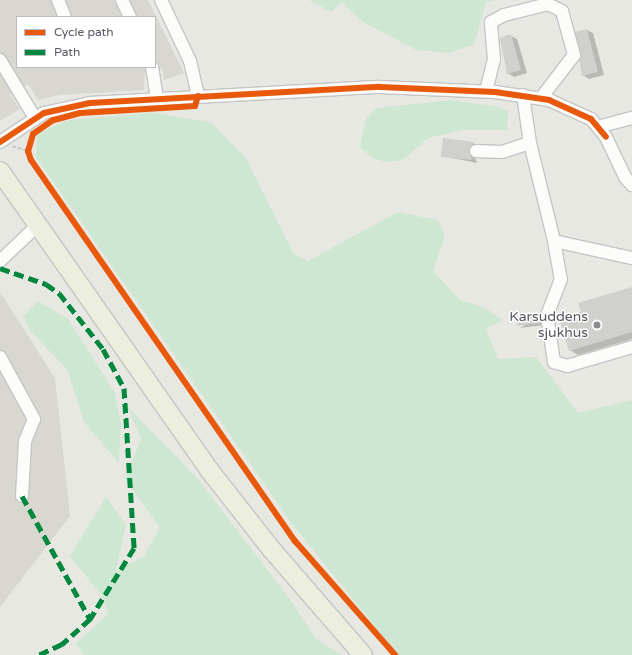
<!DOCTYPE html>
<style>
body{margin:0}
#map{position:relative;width:632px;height:655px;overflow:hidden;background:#e8e8e2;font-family:"Varela Round",sans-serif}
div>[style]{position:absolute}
.industrial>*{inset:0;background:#d8d8d1}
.green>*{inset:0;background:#cde7d3}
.shadow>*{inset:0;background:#0003}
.building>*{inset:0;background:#d0d0cc;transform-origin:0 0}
.path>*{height:1.5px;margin-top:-0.75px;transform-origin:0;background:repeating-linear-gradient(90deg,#c5cbc9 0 4px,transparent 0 6px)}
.roads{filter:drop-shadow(1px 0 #c5c5c6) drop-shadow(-1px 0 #c5c5c6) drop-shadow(0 1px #c5c5c6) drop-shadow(0 -1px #c5c5c6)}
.minor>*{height:12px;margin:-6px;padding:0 6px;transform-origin:6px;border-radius:6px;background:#fcfcfb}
.highway>*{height:18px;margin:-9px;padding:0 9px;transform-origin:9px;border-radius:9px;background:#eceede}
.quiet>*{height:5px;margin-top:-2.5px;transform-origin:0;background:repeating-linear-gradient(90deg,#00873e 0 10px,transparent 0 15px)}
.cycleway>*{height:6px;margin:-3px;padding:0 3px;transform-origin:3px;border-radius:3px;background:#e8590c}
.dots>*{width:11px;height:11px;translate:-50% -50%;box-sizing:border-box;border:2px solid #fff;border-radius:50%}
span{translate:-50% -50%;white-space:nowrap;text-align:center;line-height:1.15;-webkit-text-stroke:3px #fff;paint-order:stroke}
.poi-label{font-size:14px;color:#575861}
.right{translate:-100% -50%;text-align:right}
.legend{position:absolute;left:16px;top:16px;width:140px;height:52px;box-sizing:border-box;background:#fff;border:1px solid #bcbcc0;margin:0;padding:5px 7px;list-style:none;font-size:12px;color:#575861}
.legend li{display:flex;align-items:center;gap:8px;height:20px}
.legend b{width:20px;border:1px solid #bcbcc0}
</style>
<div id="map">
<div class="industrial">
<div style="clip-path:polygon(evenodd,0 0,148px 0,184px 73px,164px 80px,162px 68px,145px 72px,144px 90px,59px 95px,38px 100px,28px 84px,10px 95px,20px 109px,0 121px,0 0,17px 17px,155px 17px,155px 67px,17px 67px,17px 17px)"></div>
<div style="clip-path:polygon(0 292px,55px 378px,70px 516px,0 607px)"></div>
</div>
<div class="green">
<div style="clip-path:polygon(309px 0,496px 0,486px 2px,474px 45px,447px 53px,416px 50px,363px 22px,342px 2px,331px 12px)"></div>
<div style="clip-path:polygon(451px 100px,500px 107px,508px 112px,507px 130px,463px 130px,428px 138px,403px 160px,386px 162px,372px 158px,360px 147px,366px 119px,377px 108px)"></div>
<div style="clip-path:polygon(151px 113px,211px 122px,245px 157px,293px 253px,308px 261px,398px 212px,438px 220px,445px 236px,433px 271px,460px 300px,486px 308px,502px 320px,486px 329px,498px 359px,536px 357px,578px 413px,632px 400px,632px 655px,398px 655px,293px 525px,36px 157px,37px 134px,69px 120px)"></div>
<div style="clip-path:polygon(38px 301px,68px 319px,115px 393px,121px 425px,119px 463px,84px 422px,67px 369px,31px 332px,23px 316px)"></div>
<div style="clip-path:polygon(127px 406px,198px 479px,292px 602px,316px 639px,342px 655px,84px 655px,76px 644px,108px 614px,102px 596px,70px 556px,106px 497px,126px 525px,116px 571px,144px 556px,160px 528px,125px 479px,141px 439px)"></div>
</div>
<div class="shadow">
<div style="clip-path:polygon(587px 30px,593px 33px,604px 75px,589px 79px,583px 75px)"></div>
<div style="clip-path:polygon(511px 36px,517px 39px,527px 73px,514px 77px,508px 73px)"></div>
<div style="clip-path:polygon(473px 143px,479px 146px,474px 154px,477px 163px,442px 156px)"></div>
<div style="clip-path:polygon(632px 288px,632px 339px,578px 355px,570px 350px,582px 313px)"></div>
<div style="clip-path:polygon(540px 316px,544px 325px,520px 328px)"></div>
</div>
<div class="building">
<div style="clip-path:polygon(587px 29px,598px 72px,582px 76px,575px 32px)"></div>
<div style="clip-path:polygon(511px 34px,521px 70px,507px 74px,500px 38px)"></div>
<div style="clip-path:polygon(443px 138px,474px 142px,469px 150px,472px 160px,441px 157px)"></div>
<div style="clip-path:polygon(632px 287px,632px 332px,569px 351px,559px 318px,581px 312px,578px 303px)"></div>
<div style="left:540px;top:315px;width:8px;height:24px;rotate:83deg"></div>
</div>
<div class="path">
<div style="left:12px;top:146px;width:17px;rotate:17deg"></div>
</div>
<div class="roads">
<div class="minor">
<div style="left:58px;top:0;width:18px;rotate:68deg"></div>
<div style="left:122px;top:0;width:19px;rotate:65deg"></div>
<div style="left:161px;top:0;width:68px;rotate:64.6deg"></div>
<div style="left:190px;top:61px;width:36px;rotate:77deg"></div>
<div style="left:0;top:60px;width:68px;rotate:58.9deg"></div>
<div style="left:152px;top:67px;width:32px;rotate:81deg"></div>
<div style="left:486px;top:91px;width:33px;rotate:-76deg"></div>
<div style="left:494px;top:59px;width:37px;rotate:-95deg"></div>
<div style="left:491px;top:22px;width:15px;rotate:-28deg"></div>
<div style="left:504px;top:15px;width:45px;rotate:-14deg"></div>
<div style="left:548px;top:4px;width:16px;rotate:27deg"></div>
<div style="left:562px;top:11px;width:46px;rotate:74.7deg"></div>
<div style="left:574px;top:55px;width:54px;rotate:127.5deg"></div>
<div style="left:523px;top:95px;width:49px;rotate:81.7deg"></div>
<div style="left:530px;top:143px;width:101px;rotate:76.2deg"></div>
<div style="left:554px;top:241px;width:80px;rotate:12.3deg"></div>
<div style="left:598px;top:127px;width:35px;rotate:-15deg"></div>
<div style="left:0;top:142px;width:53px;rotate:-33.4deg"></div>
<div style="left:44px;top:113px;width:47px;rotate:-12.3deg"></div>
<div style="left:90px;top:103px;width:290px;rotate:-3.2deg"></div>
<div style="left:380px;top:87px;width:115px;rotate:2.5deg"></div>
<div style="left:495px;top:92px;width:55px;rotate:8.4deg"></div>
<div style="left:549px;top:100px;width:46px;rotate:24.3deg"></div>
<div style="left:591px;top:119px;width:23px;rotate:50deg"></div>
<div style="left:606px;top:137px;width:44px;rotate:64.6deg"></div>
<div style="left:625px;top:177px;width:11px;rotate:49deg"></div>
<div style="left:476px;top:151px;width:26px;rotate:2deg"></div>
<div style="left:502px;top:152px;width:29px;rotate:-18deg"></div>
<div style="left:554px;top:241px;width:39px;rotate:80deg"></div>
<div style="left:561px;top:279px;width:39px;rotate:111deg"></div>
<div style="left:547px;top:315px;width:48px;rotate:81.5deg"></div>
<div style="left:554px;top:362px;width:14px;rotate:17deg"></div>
<div style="left:567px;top:366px;width:68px;rotate:-16.3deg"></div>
<div style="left:0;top:261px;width:52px;rotate:-43.5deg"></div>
<div style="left:0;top:357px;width:71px;rotate:61.3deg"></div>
<div style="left:34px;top:419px;width:24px;rotate:112deg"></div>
<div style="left:25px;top:441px;width:55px;rotate:93.1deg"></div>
</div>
<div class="highway">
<div style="left:0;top:171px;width:366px;rotate:55deg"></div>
<div style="left:210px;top:471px;width:100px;rotate:51.9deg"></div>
<div style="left:272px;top:550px;width:139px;rotate:49.1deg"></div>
</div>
</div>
<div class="quiet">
<div style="left:0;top:268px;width:49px;rotate:19.2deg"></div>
<div style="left:46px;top:284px;width:16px;rotate:35deg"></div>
<div style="left:59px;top:293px;width:71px;rotate:51.8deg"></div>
<div style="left:103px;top:349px;width:44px;rotate:61.7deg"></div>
<div style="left:124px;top:388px;width:160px;rotate:86.4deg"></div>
<div style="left:134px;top:548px;width:84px;rotate:121.8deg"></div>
<div style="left:90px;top:619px;width:38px;rotate:138deg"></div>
<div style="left:62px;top:644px;width:26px;rotate:155deg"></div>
<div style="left:22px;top:496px;width:141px;rotate:61.1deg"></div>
</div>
<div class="cycleway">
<div style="left:198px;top:96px;width:10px;rotate:107deg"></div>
<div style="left:195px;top:106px;width:115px;rotate:176.5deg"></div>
<div style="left:80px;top:113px;width:28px;rotate:165deg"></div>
<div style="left:53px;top:120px;width:24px;rotate:145deg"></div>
<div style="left:33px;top:134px;width:18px;rotate:106deg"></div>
<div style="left:28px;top:151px;width:9px;rotate:72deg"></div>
<div style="left:31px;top:160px;width:464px;rotate:55.3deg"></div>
<div style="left:295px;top:541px;width:152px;rotate:48.7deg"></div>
<div style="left:0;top:142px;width:53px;rotate:-33.4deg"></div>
<div style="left:44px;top:113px;width:47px;rotate:-12.3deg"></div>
<div style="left:90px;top:103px;width:290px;rotate:-3.2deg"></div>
<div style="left:380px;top:87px;width:115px;rotate:2.5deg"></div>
<div style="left:495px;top:92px;width:55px;rotate:8.4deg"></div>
<div style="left:549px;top:100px;width:46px;rotate:24.3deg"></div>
<div style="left:591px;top:119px;width:23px;rotate:50deg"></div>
</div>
<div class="dots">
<div style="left:597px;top:325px;background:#8a8a8e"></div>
</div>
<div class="poi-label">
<span class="right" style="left:588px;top:325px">Karsuddens<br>sjukhus</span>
</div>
<ul class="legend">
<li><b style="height:5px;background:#e8590c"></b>Cycle path</li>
<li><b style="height:5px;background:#00873e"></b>Path</li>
</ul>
</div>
